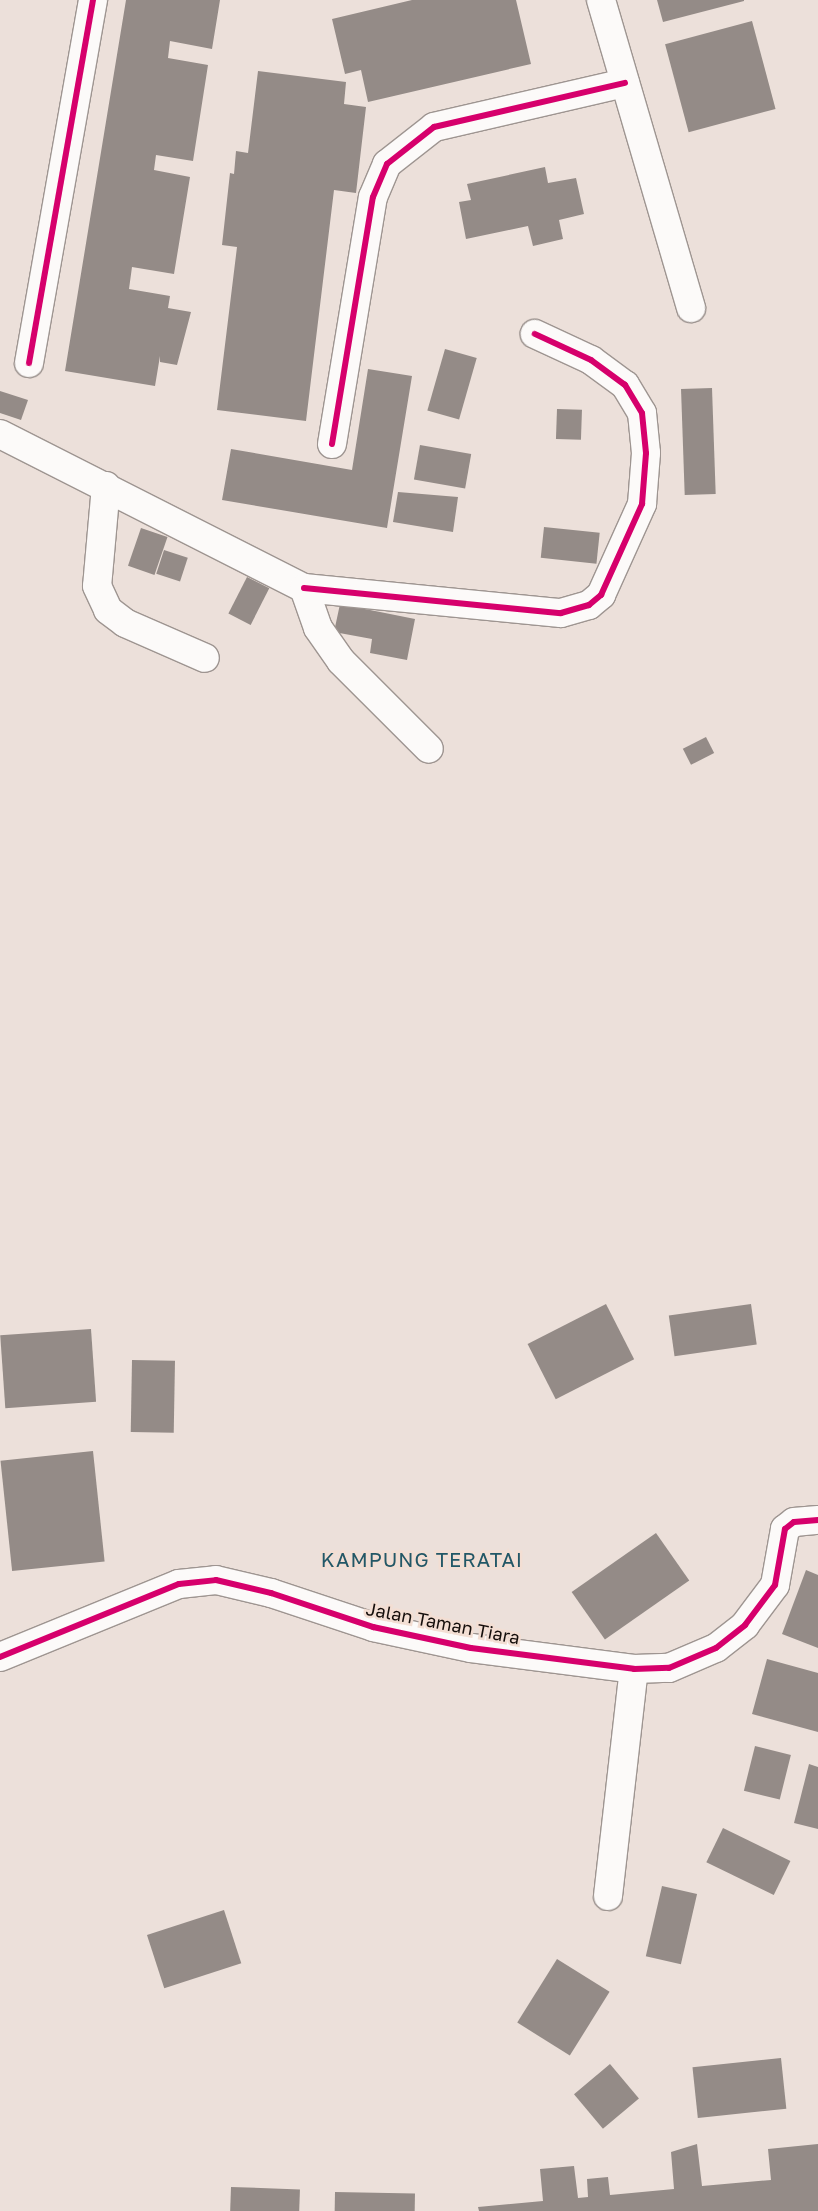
<!DOCTYPE html>
<style>
body{margin:0}
#map{position:relative;width:818px;height:2211px;overflow:hidden;background:#ece0da;font-family:"Golos Text",sans-serif}
div>[style]{position:absolute}
.building>*{inset:0;background:#948b87;transform-origin:0 0}
.roads{filter:drop-shadow(1px 0 #9e9591) drop-shadow(-1px 0 #9e9591) drop-shadow(0 1px #9e9591) drop-shadow(0 -1px #9e9591)}
.minor>*{height:28px;margin:-14px;padding:0 14px;transform-origin:14px;border-radius:14px;background:#fcfaf9}
.cycleway>*{height:6px;margin:-3px;padding:0 3px;transform-origin:3px;border-radius:3px;background:#d6006c}
span{translate:-50% -50%;white-space:nowrap;text-align:center;line-height:1.15;-webkit-text-stroke:5px #f3ded3;paint-order:stroke}
.street-label{font-size:18px;color:#150e0b}
.quarter-label{font-size:20px;color:#235766;letter-spacing:1px}
</style>
<div id="map">
<div class="building">
<div style="clip-path:polygon(126px 0,220px 0,212px 49px,170px 41px,168px 58px,208px 65px,193px 161px,156px 155px,154px 170px,190px 177px,174px 274px,132px 267px,129px 289px,170px 296px,168px 308px,191px 312px,177px 365px,160px 362px,160px 356px,155px 386px,65px 371px)"></div>
<div style="clip-path:polygon(412px 0,516px 0,531px 64px,368px 102px,361px 70px,345px 74px,332px 19px)"></div>
<div style="clip-path:polygon(657px 0,744px 0,744px 1px,663px 22px)"></div>
<div style="left:752px;top:21px;width:91px;height:90px;rotate:75deg"></div>
<div style="clip-path:polygon(258px 71px,346px 82px,344px 104px,366px 107px,356px 193px,334px 190px,306px 421px,217px 410px,237px 247px,222px 245px,230px 173px,234px 174px,236px 151px,248px 153px)"></div>
<div style="clip-path:polygon(545px 167px,548px 183px,576px 178px,584px 214px,559px 220px,563px 239px,533px 246px,528px 226px,466px 239px,459px 202px,471px 200px,467px 184px)"></div>
<div style="left:445px;top:349px;width:33px;height:64px;rotate:16deg"></div>
<div style="clip-path:polygon(368px 369px,412px 376px,387px 528px,222px 500px,231px 449px,352px 470px)"></div>
<div style="left:712px;top:388px;width:106px;height:31px;rotate:88deg"></div>
<div style="clip-path:polygon(0 391px,28px 400px,21px 420px,0 413px)"></div>
<div style="left:557px;top:409px;width:25px;height:30px;rotate:2deg"></div>
<div style="left:420px;top:445px;width:52px;height:35px;rotate:10deg"></div>
<div style="clip-path:polygon(398px 492px,458px 497px,453px 532px,393px 522px)"></div>
<div style="left:544px;top:527px;width:56px;height:31px;rotate:6deg"></div>
<div style="left:141px;top:528px;width:28px;height:40px;rotate:19deg"></div>
<div style="left:164px;top:550px;width:25px;height:25px;rotate:18deg"></div>
<div style="left:247px;top:577px;width:25px;height:41px;rotate:27deg"></div>
<div style="clip-path:polygon(340px 604px,415px 619px,407px 660px,370px 653px,372px 639px,334px 632px)"></div>
<div style="left:706px;top:737px;width:18px;height:26px;rotate:63deg"></div>
<div style="left:606px;top:1304px;width:62px;height:88px;rotate:63deg"></div>
<div style="left:751px;top:1304px;width:41px;height:83px;rotate:82deg"></div>
<div style="left:91px;top:1329px;width:73px;height:91px;rotate:86deg"></div>
<div style="left:132px;top:1360px;width:43px;height:72px;rotate:1deg"></div>
<div style="left:93px;top:1451px;width:111px;height:93px;rotate:84deg"></div>
<div style="left:656px;top:1533px;width:58px;height:103px;rotate:55deg"></div>
<div style="clip-path:polygon(806px 1570px,818px 1575px,818px 1648px,782px 1634px)"></div>
<div style="clip-path:polygon(767px 1659px,818px 1673px,818px 1732px,752px 1714px)"></div>
<div style="left:755px;top:1746px;width:37px;height:46px;rotate:14deg"></div>
<div style="clip-path:polygon(809px 1764px,818px 1767px,818px 1829px,794px 1823px)"></div>
<div style="left:723px;top:1828px;width:75px;height:38px;rotate:26deg"></div>
<div style="left:662px;top:1886px;width:36px;height:72px;rotate:13deg"></div>
<div style="left:224px;top:1910px;width:56px;height:81px;rotate:72deg"></div>
<div style="left:557px;top:1959px;width:62px;height:75px;rotate:32deg"></div>
<div style="left:781px;top:2058px;width:51px;height:89px;rotate:84deg"></div>
<div style="left:610px;top:2064px;width:45px;height:47px;rotate:50deg"></div>
<div style="clip-path:polygon(697px 2144px,702px 2186px,771px 2180px,768px 2149px,818px 2144px,818px 2211px,479px 2211px,478px 2207px,543px 2201px,540px 2169px,574px 2166px,578px 2198px,588px 2197px,587px 2179px,608px 2177px,610px 2195px,674px 2189px,671px 2152px)"></div>
<div style="left:231px;top:2187px;width:69px;height:24px;rotate:2deg"></div>
<div style="left:335px;top:2192px;width:80px;height:19px;rotate:1deg"></div>
</div>
<div class="roads">
<div class="minor">
<div style="left:601px;top:0;width:321px;rotate:73.7deg"></div>
<div style="left:29px;top:363px;width:369px;rotate:-80deg"></div>
<div style="left:0;top:434px;width:341px;rotate:26.9deg"></div>
<div style="left:304px;top:588px;width:42px;rotate:70.7deg"></div>
<div style="left:318px;top:628px;width:40px;rotate:55.1deg"></div>
<div style="left:341px;top:661px;width:124px;rotate:45deg"></div>
<div style="left:332px;top:444px;width:250px;rotate:-80.6deg"></div>
<div style="left:373px;top:197px;width:36px;rotate:-67deg"></div>
<div style="left:387px;top:164px;width:60px;rotate:-38.2deg"></div>
<div style="left:434px;top:127px;width:196px;rotate:-13deg"></div>
<div style="left:106px;top:486px;width:100px;rotate:95.1deg"></div>
<div style="left:97px;top:586px;width:26px;rotate:65deg"></div>
<div style="left:108px;top:610px;width:21px;rotate:37deg"></div>
<div style="left:125px;top:623px;width:87px;rotate:23.6deg"></div>
<div style="left:304px;top:588px;width:258px;rotate:5.6deg"></div>
<div style="left:561px;top:613px;width:29px;rotate:-16deg"></div>
<div style="left:589px;top:605px;width:16px;rotate:-40deg"></div>
<div style="left:601px;top:595px;width:100px;rotate:-65.7deg"></div>
<div style="left:642px;top:504px;width:51px;rotate:-85.5deg"></div>
<div style="left:646px;top:453px;width:40px;rotate:-95.7deg"></div>
<div style="left:642px;top:413px;width:33px;rotate:-121deg"></div>
<div style="left:625px;top:385px;width:42px;rotate:-143.7deg"></div>
<div style="left:591px;top:360px;width:62px;rotate:-155.1deg"></div>
<div style="left:0;top:1657px;width:193px;rotate:-22.2deg"></div>
<div style="left:179px;top:1584px;width:37px;rotate:-6deg"></div>
<div style="left:216px;top:1580px;width:57px;rotate:13.3deg"></div>
<div style="left:271px;top:1593px;width:108px;rotate:18.4deg"></div>
<div style="left:373px;top:1627px;width:100px;rotate:12.1deg"></div>
<div style="left:471px;top:1648px;width:164px;rotate:7.3deg"></div>
<div style="left:634px;top:1669px;width:35px;rotate:-2deg"></div>
<div style="left:669px;top:1668px;width:51px;rotate:-23.1deg"></div>
<div style="left:716px;top:1648px;width:37px;rotate:-38deg"></div>
<div style="left:745px;top:1625px;width:50px;rotate:-53.1deg"></div>
<div style="left:775px;top:1585px;width:57px;rotate:-79.9deg"></div>
<div style="left:785px;top:1529px;width:11px;rotate:-38deg"></div>
<div style="left:794px;top:1522px;width:24px;rotate:-5deg"></div>
<div style="left:608px;top:1896px;width:228px;rotate:-83.5deg"></div>
</div>
</div>
<div class="cycleway">
<div style="left:29px;top:363px;width:369px;rotate:-80deg"></div>
<div style="left:332px;top:444px;width:250px;rotate:-80.6deg"></div>
<div style="left:373px;top:197px;width:36px;rotate:-67deg"></div>
<div style="left:387px;top:164px;width:60px;rotate:-38.2deg"></div>
<div style="left:434px;top:127px;width:196px;rotate:-13deg"></div>
<div style="left:304px;top:588px;width:258px;rotate:5.6deg"></div>
<div style="left:561px;top:613px;width:29px;rotate:-16deg"></div>
<div style="left:589px;top:605px;width:16px;rotate:-40deg"></div>
<div style="left:601px;top:595px;width:100px;rotate:-65.7deg"></div>
<div style="left:642px;top:504px;width:51px;rotate:-85.5deg"></div>
<div style="left:646px;top:453px;width:40px;rotate:-95.7deg"></div>
<div style="left:642px;top:413px;width:33px;rotate:-121deg"></div>
<div style="left:625px;top:385px;width:42px;rotate:-143.7deg"></div>
<div style="left:591px;top:360px;width:62px;rotate:-155.1deg"></div>
<div style="left:0;top:1657px;width:193px;rotate:-22.2deg"></div>
<div style="left:179px;top:1584px;width:37px;rotate:-6deg"></div>
<div style="left:216px;top:1580px;width:57px;rotate:13.3deg"></div>
<div style="left:271px;top:1593px;width:108px;rotate:18.4deg"></div>
<div style="left:373px;top:1627px;width:100px;rotate:12.1deg"></div>
<div style="left:471px;top:1648px;width:164px;rotate:7.3deg"></div>
<div style="left:634px;top:1669px;width:35px;rotate:-2deg"></div>
<div style="left:669px;top:1668px;width:51px;rotate:-23.1deg"></div>
<div style="left:716px;top:1648px;width:37px;rotate:-38deg"></div>
<div style="left:745px;top:1625px;width:50px;rotate:-53.1deg"></div>
<div style="left:775px;top:1585px;width:57px;rotate:-79.9deg"></div>
<div style="left:785px;top:1529px;width:11px;rotate:-38deg"></div>
<div style="left:794px;top:1522px;width:24px;rotate:-5deg"></div>
</div>
<div class="street-label">
<span style="left:443px;top:1623px;rotate:11deg">Jalan Taman Tiara</span>
</div>
<div class="quarter-label">
<span style="left:422px;top:1559px">KAMPUNG TERATAI</span>
</div>
</div>
